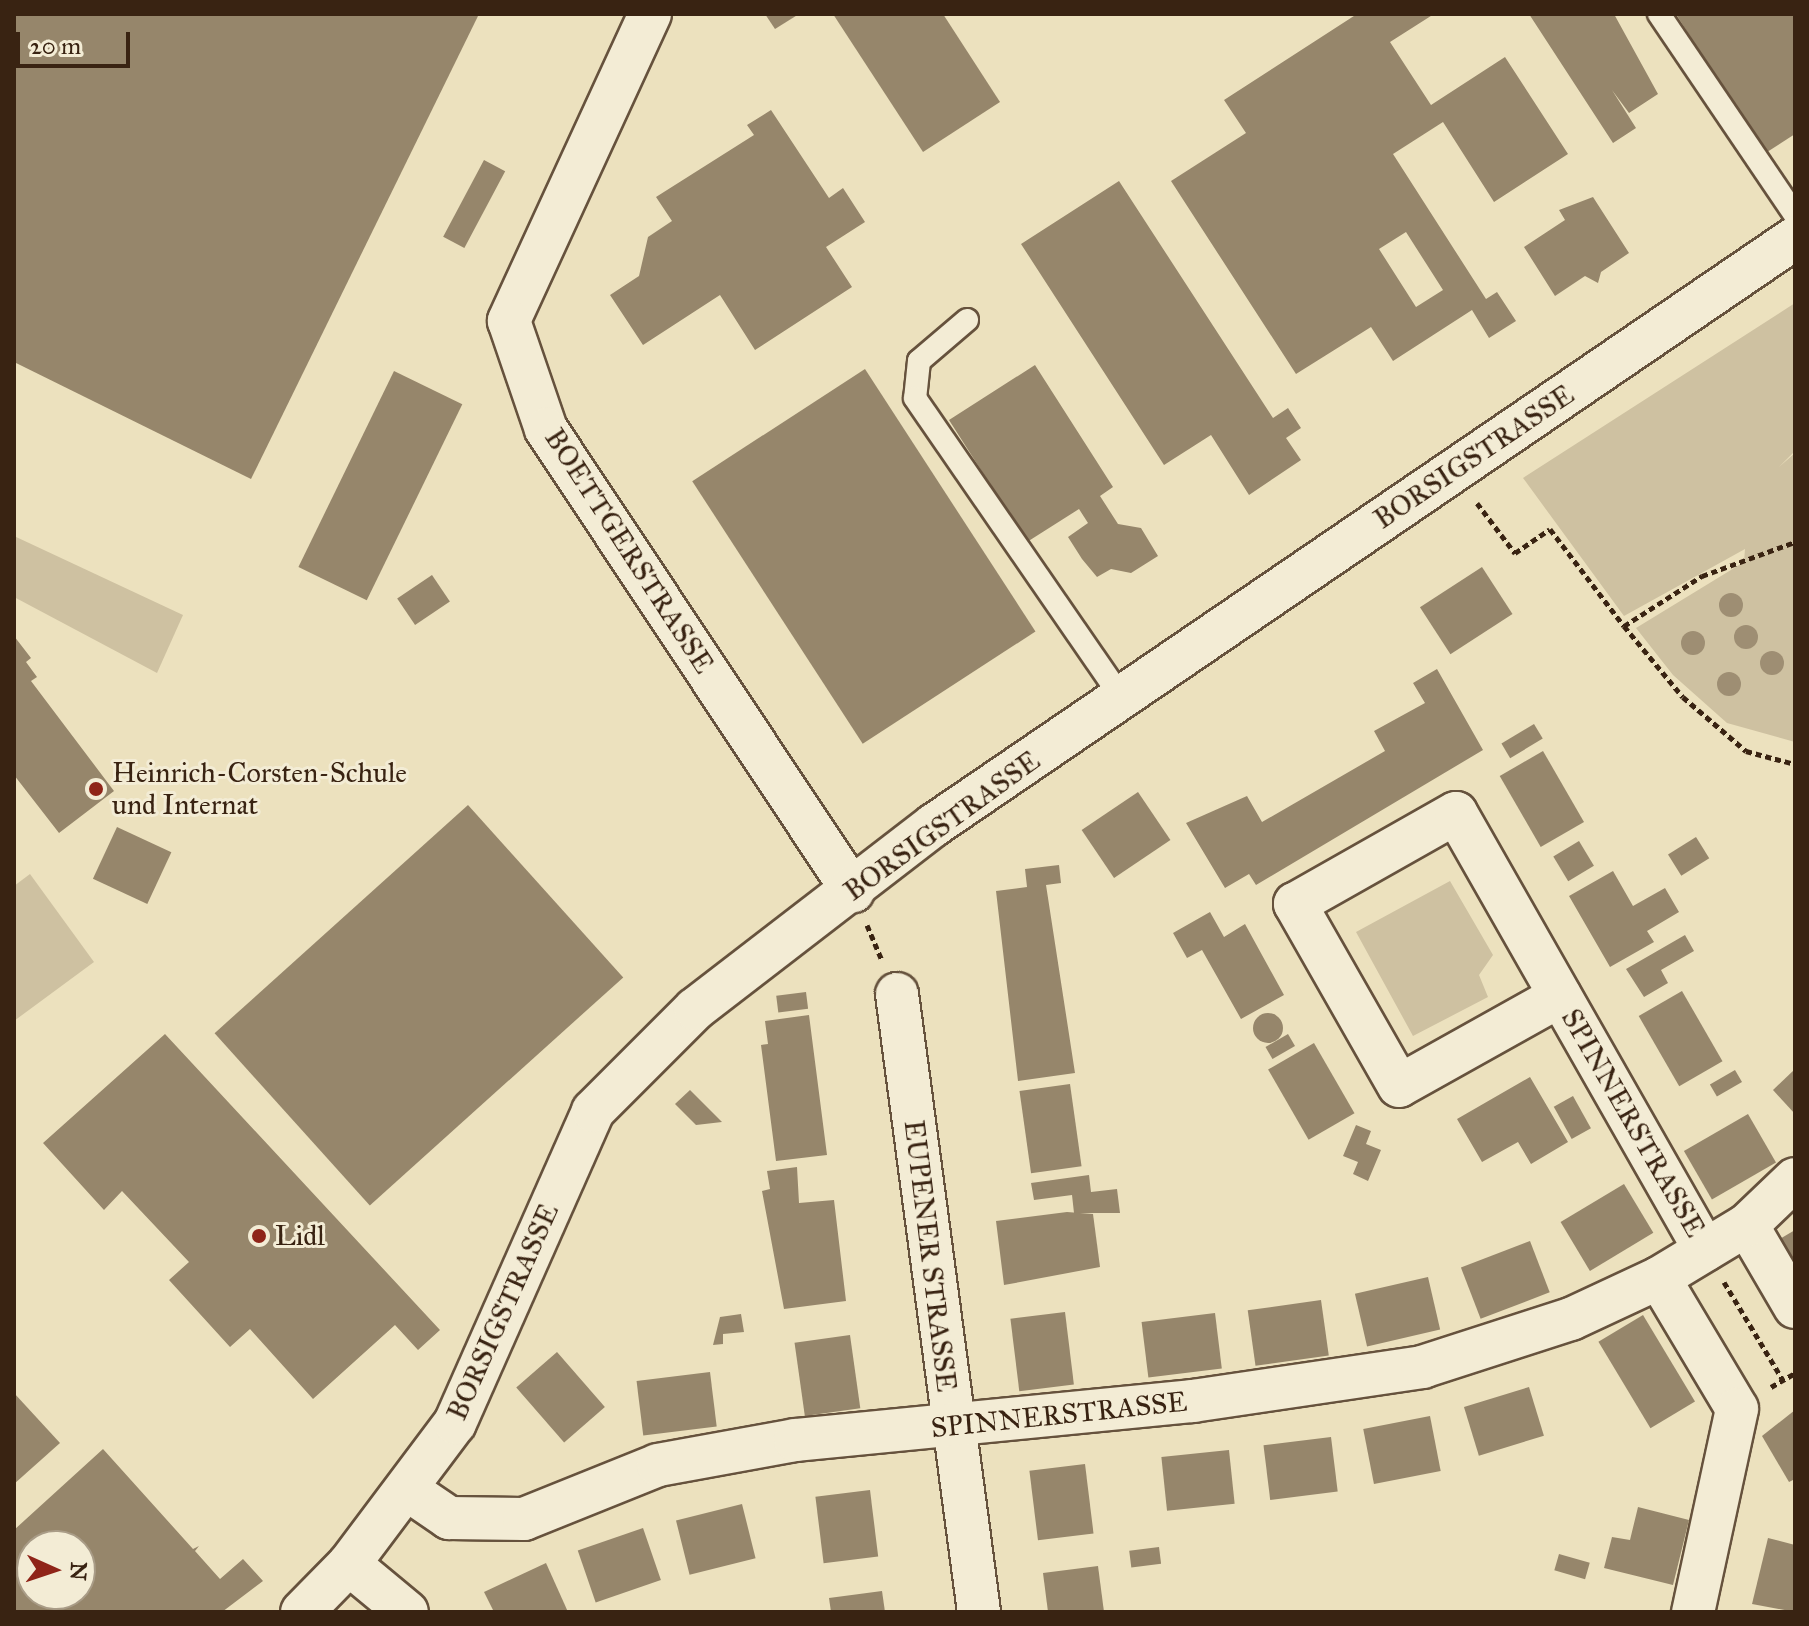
<!DOCTYPE html>
<style>
body{margin:0}
#map{position:relative;width:1809px;height:1626px;overflow:hidden;background:#ece1be;font-family:"IM FELL Great Primer",serif}
div>[style]{position:absolute}
.green>*{inset:0;background:#cec1a1}
.building>*{inset:0;background:#96866b;transform-origin:0 0}
.round{border-radius:50%}
.path>*{height:5px;margin-top:-2.5px;transform-origin:0;background:repeating-linear-gradient(90deg,#392312 0 6px,transparent 0 10px)}
.roads{filter:drop-shadow(2px 0 #66523d) drop-shadow(-2px 0 #66523d) drop-shadow(0 2px #66523d) drop-shadow(0 -2px #66523d)}
.service>*{height:22px;margin:-11px;padding:0 11px;transform-origin:11px;border-radius:11px;background:#f3ecd5}
.minor>*{height:42px;margin:-21px;padding:0 21px;transform-origin:21px;border-radius:21px;background:#f3ecd5}
.trees>*{width:24px;height:24px;margin:-12px;border-radius:50%;background:#9e8e73}
.dots>*{width:22px;height:22px;translate:-50% -50%;box-sizing:border-box;border:4px solid #f3ecd5;border-radius:50%}
span{translate:-50% -50%;white-space:nowrap;text-align:center;line-height:1.15;-webkit-text-stroke:6px #f3ecd5;paint-order:stroke}
.street-label{font-size:28px;color:#392312}
.poi-label{font-size:28px;color:#392312}
.left{translate:0 -50%;text-align:left}
.frame{position:absolute;inset:0;border:16px solid #392312;pointer-events:none}
.north{position:absolute;left:16px;top:1530px;width:80px;height:80px;box-sizing:border-box;background:#f3ecd5;border:2px solid #a99c87;border-radius:50%;rotate:93deg;font-size:22px;font-weight:700;line-height:32px;text-align:center;color:#392312}
.north::after{content:'';display:block;margin:auto;width:28px;height:36px;background:#8f2418;clip-path:polygon(50% 0,100% 100%,50% 72%,0 100%)}
.scale{position:absolute;left:16px;top:32px;width:114px;height:36px;box-sizing:border-box;border:4px solid #392312;border-top:0;padding-left:10px;font-size:24px;line-height:28px;white-space:nowrap;color:#392312;-webkit-text-stroke:6px #f3ecd5;paint-order:stroke}
</style>
<div id="map">
<div class="green">
<div style="clip-path:polygon(1795px 303px,1795px 451px,1779px 467px,1795px 453px,1795px 742px,1727px 723px,1673px 675px,1636px 628px,1744px 562px,1745px 549px,1624px 616px,1523px 478px)"></div>
<div style="clip-path:polygon(14px 536px,183px 615px,157px 673px,14px 597px)"></div>
<div style="clip-path:polygon(30px 874px,94px 962px,14px 1021px,14px 886px)"></div>
<div style="clip-path:polygon(1450px 881px,1493px 955px,1479px 975px,1488px 997px,1413px 1036px,1356px 932px)"></div>
</div>
<div class="building">
<div style="clip-path:polygon(14px 14px,479px 14px,251px 479px,14px 362px)"></div>
<div style="clip-path:polygon(765px 14px,799px 14px,775px 29px)"></div>
<div style="clip-path:polygon(833px 14px,943px 14px,1000px 102px,923px 152px)"></div>
<div style="clip-path:polygon(evenodd,1357px 14px,1434px 14px,1390px 42px,1431px 105px,1505px 57px,1568px 154px,1494px 202px,1443px 122px,1393px 154px,1486px 299px,1497px 292px,1516px 321px,1489px 338px,1472px 310px,1393px 361px,1371px 327px,1296px 374px,1171px 181px,1246px 133px,1224px 100px,1357px 14px,1406px 232px,1443px 290px,1416px 307px,1379px 249px,1406px 232px)"></div>
<div style="clip-path:polygon(1529px 14px,1614px 14px,1658px 94px,1629px 113px,1612px 90px,1636px 128px,1613px 143px)"></div>
<div style="clip-path:polygon(1676px 14px,1795px 14px,1795px 134px,1764px 154px)"></div>
<div style="clip-path:polygon(771px 110px,829px 198px,843px 188px,865px 222px,826px 247px,852px 287px,755px 350px,720px 295px,643px 345px,610px 295px,639px 276px,648px 237px,672px 221px,656px 197px,754px 135px,747px 125px)"></div>
<div style="left:484px;top:160px;width:24px;height:87px;rotate:28deg"></div>
<div style="clip-path:polygon(1119px 181px,1273px 418px,1288px 408px,1301px 428px,1286px 438px,1301px 460px,1249px 495px,1211px 435px,1164px 465px,1021px 244px)"></div>
<div style="clip-path:polygon(1593px 197px,1629px 253px,1601px 272px,1598px 283px,1585px 276px,1555px 296px,1524px 247px,1565px 220px,1559px 210px)"></div>
<div style="clip-path:polygon(1035px 365px,1113px 487px,1100px 496px,1118px 524px,1141px 528px,1158px 556px,1131px 573px,1111px 569px,1097px 577px,1082px 559px,1068px 537px,1088px 523px,1079px 509px,1027px 542px,949px 420px)"></div>
<div style="left:865px;top:369px;width:313px;height:206px;rotate:57deg"></div>
<div style="left:394px;top:371px;width:76px;height:218px;rotate:26deg"></div>
<div style="left:1482px;top:567px;width:56px;height:74px;rotate:57deg"></div>
<div style="left:432px;top:575px;width:32px;height:42px;rotate:56deg"></div>
<div style="clip-path:polygon(14px 636px,31px 658px,26px 662px,37px 677px,31px 681px,114px 791px,59px 833px,14px 775px)"></div>
<div style="clip-path:polygon(1437px 669px,1483px 750px,1256px 885px,1249px 874px,1225px 888px,1186px 823px,1247px 796px,1262px 822px,1385px 751px,1374px 731px,1425px 703px,1413px 683px)"></div>
<div style="left:1534px;top:724px;width:17px;height:38px;rotate:59deg"></div>
<div style="left:1543px;top:751px;width:82px;height:50px;rotate:60deg"></div>
<div style="left:1138px;top:792px;width:58px;height:68px;rotate:56deg"></div>
<div style="left:468px;top:805px;width:232px;height:341px;rotate:48deg"></div>
<div style="left:117px;top:827px;width:60px;height:57px;rotate:25deg"></div>
<div style="left:1696px;top:837px;width:25px;height:33px;rotate:58deg"></div>
<div style="left:1579px;top:841px;width:29px;height:30px;rotate:59deg"></div>
<div style="clip-path:polygon(1059px 865px,1061px 883px,1046px 885px,1075px 1073px,1018px 1081px,996px 891px,1027px 887px,1025px 869px)"></div>
<div style="clip-path:polygon(1613px 871px,1633px 906px,1665px 888px,1679px 912px,1647px 931px,1654px 942px,1610px 967px,1569px 896px)"></div>
<div style="clip-path:polygon(1210px 912px,1224px 937px,1245px 924px,1284px 995px,1241px 1019px,1202px 950px,1187px 958px,1173px 933px)"></div>
<div style="clip-path:polygon(1685px 935px,1694px 951px,1661px 970px,1668px 983px,1644px 997px,1626px 969px)"></div>
<div style="left:1682px;top:991px;width:81px;height:50px;rotate:60deg"></div>
<div style="left:806px;top:992px;width:17px;height:30px;rotate:83deg"></div>
<div class="round" style="left:1253px;top:1013px;width:30px;height:30px"></div>
<div style="clip-path:polygon(809px 1015px,827px 1155px,776px 1161px,761px 1045px,768px 1044px,765px 1021px)"></div>
<div style="clip-path:polygon(165px 1034px,440px 1330px,418px 1350px,395px 1325px,313px 1399px,250px 1329px,230px 1347px,169px 1280px,189px 1262px,122px 1191px,104px 1210px,43px 1143px)"></div>
<div style="left:1288px;top:1034px;width:14px;height:26px;rotate:60deg"></div>
<div style="left:1314px;top:1043px;width:81px;height:53px;rotate:60deg"></div>
<div style="clip-path:polygon(1795px 1069px,1795px 1114px,1773px 1090px)"></div>
<div style="left:1735px;top:1070px;width:14px;height:29px;rotate:60deg"></div>
<div style="clip-path:polygon(1530px 1077px,1568px 1142px,1531px 1164px,1518px 1142px,1482px 1162px,1457px 1119px)"></div>
<div style="left:1070px;top:1084px;width:83px;height:51px;rotate:82deg"></div>
<div style="clip-path:polygon(690px 1090px,722px 1122px,696px 1125px,675px 1104px)"></div>
<div style="left:1573px;top:1096px;width:37px;height:22px;rotate:61deg"></div>
<div style="left:1748px;top:1114px;width:56px;height:74px;rotate:60deg"></div>
<div style="clip-path:polygon(1356px 1125px,1371px 1131px,1366px 1144px,1381px 1150px,1368px 1181px,1353px 1174px,1358px 1162px,1343px 1156px)"></div>
<div style="clip-path:polygon(797px 1167px,799px 1203px,834px 1200px,846px 1301px,784px 1309px,762px 1191px,770px 1189px,767px 1171px)"></div>
<div style="clip-path:polygon(1089px 1175px,1091px 1192px,1117px 1189px,1120px 1213px,1074px 1213px,1072px 1195px,1034px 1200px,1031px 1183px)"></div>
<div style="left:1624px;top:1184px;width:57px;height:74px;rotate:59deg"></div>
<div style="clip-path:polygon(1067px 1212px,1093px 1214px,1100px 1267px,1004px 1285px,996px 1221px)"></div>
<div style="clip-path:polygon(1795px 1230px,1795px 1279px,1773px 1243px)"></div>
<div style="left:1530px;top:1241px;width:55px;height:74px;rotate:69deg"></div>
<div style="left:1428px;top:1277px;width:54px;height:75px;rotate:77deg"></div>
<div style="left:1321px;top:1300px;width:56px;height:74px;rotate:82deg"></div>
<div style="left:1065px;top:1312px;width:73px;height:55px;rotate:83deg"></div>
<div style="left:1215px;top:1313px;width:56px;height:74px;rotate:83deg"></div>
<div style="clip-path:polygon(741px 1314px,744px 1332px,723px 1334px,723px 1344px,713px 1345px,720px 1317px)"></div>
<div style="left:1643px;top:1315px;width:101px;height:52px;rotate:59deg"></div>
<div style="left:850px;top:1335px;width:74px;height:56px;rotate:82deg"></div>
<div style="left:557px;top:1352px;width:73px;height:54px;rotate:49deg"></div>
<div style="left:710px;top:1372px;width:55px;height:74px;rotate:83deg"></div>
<div style="left:1529px;top:1387px;width:51px;height:68px;rotate:73deg"></div>
<div style="clip-path:polygon(14px 1393px,60px 1443px,14px 1484px)"></div>
<div style="clip-path:polygon(1795px 1410px,1795px 1479px,1789px 1482px,1762px 1436px)"></div>
<div style="left:1430px;top:1416px;width:56px;height:68px;rotate:79deg"></div>
<div style="left:1331px;top:1437px;width:55px;height:68px;rotate:83deg"></div>
<div style="clip-path:polygon(evenodd,103px 1449px,193px 1549px,199px 1546px,195px 1551px,220px 1579px,243px 1559px,263px 1581px,222px 1612px,14px 1612px,14px 1530px,103px 1449px,32px 1546px,80px 1546px,80px 1594px,32px 1594px,32px 1546px)"></div>
<div style="left:1229px;top:1450px;width:54px;height:68px;rotate:84deg"></div>
<div style="left:1085px;top:1464px;width:70px;height:56px;rotate:83deg"></div>
<div style="left:870px;top:1490px;width:67px;height:55px;rotate:83deg"></div>
<div style="left:742px;top:1504px;width:56px;height:68px;rotate:76deg"></div>
<div style="clip-path:polygon(1638px 1507px,1689px 1520px,1673px 1585px,1604px 1568px,1612px 1537px,1630px 1540px)"></div>
<div style="left:643px;top:1528px;width:55px;height:69px;rotate:71deg"></div>
<div style="clip-path:polygon(1768px 1538px,1795px 1545px,1795px 1612px,1752px 1604px)"></div>
<div style="left:1159px;top:1547px;width:17px;height:30px;rotate:83deg"></div>
<div style="left:1559px;top:1554px;width:32px;height:17px;rotate:16deg"></div>
<div style="clip-path:polygon(546px 1563px,568px 1612px,494px 1612px,484px 1592px)"></div>
<div style="clip-path:polygon(1098px 1566px,1104px 1612px,1048px 1612px,1043px 1573px)"></div>
<div style="clip-path:polygon(882px 1591px,885px 1612px,831px 1612px,829px 1598px)"></div>
</div>
<div class="path">
<div style="left:1477px;top:503px;width:63px;rotate:52.8deg"></div>
<div style="left:1515px;top:553px;width:42px;rotate:-34.4deg"></div>
<div style="left:1550px;top:529px;width:122px;rotate:52.7deg"></div>
<div style="left:1624px;top:626px;width:93px;rotate:-32.7deg"></div>
<div style="left:1702px;top:576px;width:99px;rotate:-20.1deg"></div>
<div style="left:1624px;top:626px;width:92px;rotate:50.3deg"></div>
<div style="left:1683px;top:697px;width:83px;rotate:40.6deg"></div>
<div style="left:1746px;top:751px;width:51px;rotate:14.9deg"></div>
<div style="left:867px;top:925px;width:38px;rotate:67deg"></div>
<div style="left:1724px;top:1282px;width:114px;rotate:59deg"></div>
<div style="left:1771px;top:1387px;width:28px;rotate:-30deg"></div>
</div>
<div class="roads">
<div class="service">
<div style="left:1659px;top:14px;width:243px;rotate:55.9deg"></div>
<div style="left:967px;top:320px;width:63px;rotate:139.5deg"></div>
<div style="left:919px;top:361px;width:37px;rotate:96deg"></div>
<div style="left:915px;top:398px;width:364px;rotate:55.4deg"></div>
</div>
<div class="minor">
<div style="left:650px;top:14px;width:338px;rotate:114.7deg"></div>
<div style="left:509px;top:321px;width:114px;rotate:71.1deg"></div>
<div style="left:546px;top:429px;width:555px;rotate:56.4deg"></div>
<div style="left:897px;top:994px;width:623px;rotate:82.44deg"></div>
<div style="left:1560px;top:996px;width:184px;rotate:150.8deg"></div>
<div style="left:1399px;top:1086px;width:210px;rotate:-119.7deg"></div>
<div style="left:1295px;top:904px;width:185px;rotate:-29.5deg"></div>
<div style="left:1456px;top:813px;width:503px;rotate:60.33deg"></div>
<div style="left:1747px;top:1225px;width:95px;rotate:59.7deg"></div>
<div style="left:1659px;top:1278px;width:152px;rotate:59.2deg"></div>
<div style="left:1737px;top:1409px;width:208px;rotate:102.2deg"></div>
<div style="left:408px;top:1490px;width:50px;rotate:34.3deg"></div>
<div style="left:449px;top:1518px;width:75px;rotate:0.8deg"></div>
<div style="left:524px;top:1519px;width:144px;rotate:-21.9deg"></div>
<div style="left:658px;top:1465px;width:139px;rotate:-10.3deg"></div>
<div style="left:795px;top:1440px;width:400px;rotate:-5.6deg"></div>
<div style="left:1193px;top:1401px;width:232px;rotate:-8.4deg"></div>
<div style="left:1422px;top:1367px;width:157px;rotate:-17.9deg"></div>
<div style="left:1571px;top:1319px;width:97px;rotate:-25deg"></div>
<div style="left:1659px;top:1278px;width:103px;rotate:-31.1deg"></div>
<div style="left:1747px;top:1225px;width:66px;rotate:-43.8deg"></div>
<div style="left:349px;top:1564px;width:75px;rotate:39.6deg"></div>
<div style="left:302px;top:1612px;width:67px;rotate:-45.6deg"></div>
<div style="left:349px;top:1564px;width:176px;rotate:-53.1deg"></div>
<div style="left:455px;top:1423px;width:341px;rotate:-66.1deg"></div>
<div style="left:593px;top:1111px;width:144px;rotate:-45deg"></div>
<div style="left:695px;top:1009px;width:302px;rotate:-37.6deg"></div>
<div style="left:934px;top:825px;width:1042px;rotate:-34.28deg"></div>
</div>
</div>
<div class="trees">
<div style="left:1731px;top:605px"></div>
<div style="left:1746px;top:637px"></div>
<div style="left:1693px;top:643px"></div>
<div style="left:1772px;top:663px"></div>
<div style="left:1729px;top:684px"></div>
</div>
<div class="dots">
<div style="left:96px;top:789px;background:#8f2418"></div>
<div style="left:259px;top:1236px;background:#8f2418"></div>
</div>
<div class="street-label">
<span style="left:1474px;top:457px;rotate:-34deg">BORSIGSTRASSE</span>
<span style="left:629px;top:551px;rotate:57deg">BOETTGERSTRASSE</span>
<span style="left:942px;top:826px;rotate:-36deg">BORSIGSTRASSE</span>
<span style="left:1633px;top:1123px;rotate:60deg">SPINNERSTRASSE</span>
<span style="left:930px;top:1256px;rotate:83deg">EUPENER STRASSE</span>
<span style="left:503px;top:1312px;rotate:-66deg">BORSIGSTRASSE</span>
<span style="left:1059px;top:1415px;rotate:-6deg">SPINNERSTRASSE</span>
</div>
<div class="poi-label">
<span class="left" style="left:112px;top:789px">Heinrich-Corsten-Schule<br>und Internat</span>
<span class="left" style="left:275px;top:1236px">Lidl</span>
</div>
<div class="frame"></div>
<div class="north">N</div>
<div class="scale">20 m</div>
</div>
